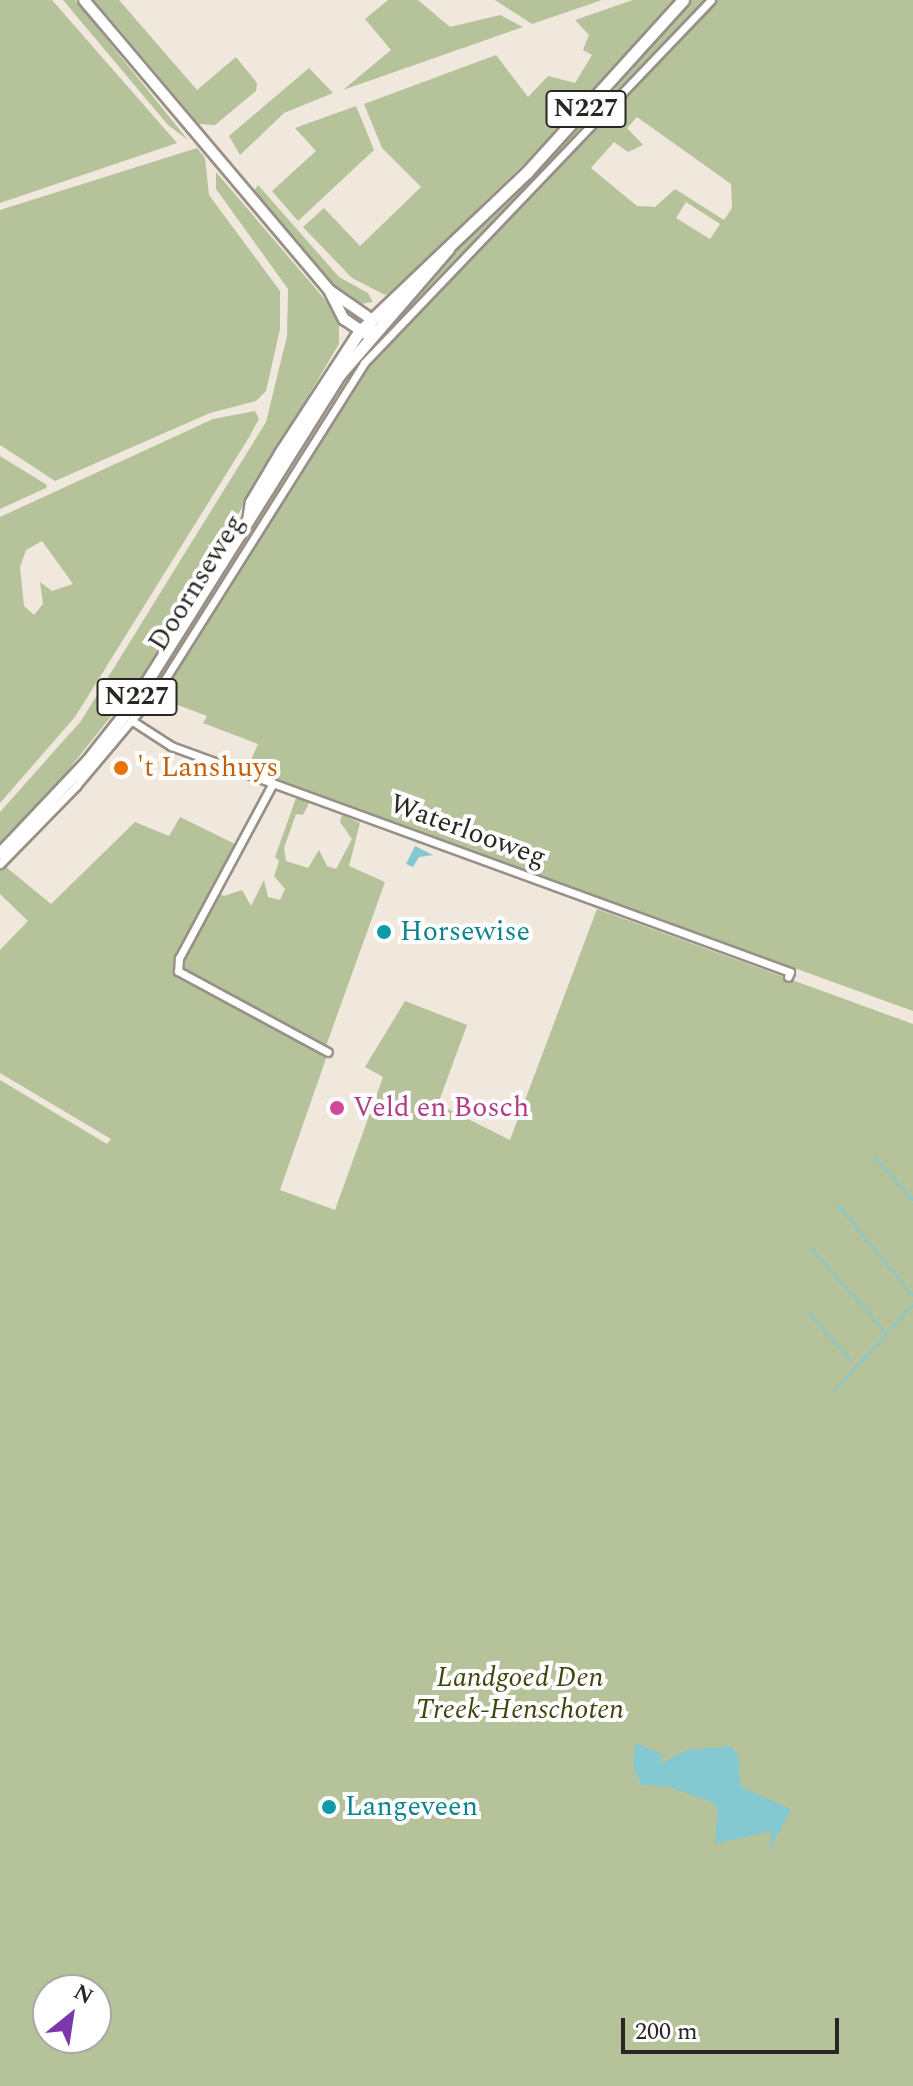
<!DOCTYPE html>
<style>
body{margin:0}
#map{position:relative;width:913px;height:2086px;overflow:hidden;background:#f0e7dd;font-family:Spectral,serif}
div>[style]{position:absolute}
.green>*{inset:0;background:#b6c29a}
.water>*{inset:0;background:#84c9d2}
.stream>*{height:2px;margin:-1px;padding:0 1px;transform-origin:1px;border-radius:1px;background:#84c9d2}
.roads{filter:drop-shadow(2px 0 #989087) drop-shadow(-2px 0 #989087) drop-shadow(0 2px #989087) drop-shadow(0 -2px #989087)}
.street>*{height:7px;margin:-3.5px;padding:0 3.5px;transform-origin:3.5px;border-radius:3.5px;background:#fff}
.secondary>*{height:10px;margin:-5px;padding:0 5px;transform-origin:5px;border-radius:5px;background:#fff}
.primary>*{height:11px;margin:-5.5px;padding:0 5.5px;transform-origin:5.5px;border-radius:5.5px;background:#fff}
.dots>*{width:22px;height:22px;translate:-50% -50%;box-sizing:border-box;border:4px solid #fff;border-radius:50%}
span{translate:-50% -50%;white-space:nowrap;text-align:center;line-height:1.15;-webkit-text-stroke:8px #fff;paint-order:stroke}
.shield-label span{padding:2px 6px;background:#fff;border:2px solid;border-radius:6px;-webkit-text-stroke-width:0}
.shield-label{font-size:26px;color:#292623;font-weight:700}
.street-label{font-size:28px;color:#292623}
.food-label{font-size:28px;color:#c56008}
.left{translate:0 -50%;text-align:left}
.culture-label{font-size:28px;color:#0d838f}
.hotel-label{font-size:28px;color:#b23c85}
.park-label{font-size:28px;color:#3c470d;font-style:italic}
.north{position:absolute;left:32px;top:1974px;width:80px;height:80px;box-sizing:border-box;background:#fff;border:2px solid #a9a8a7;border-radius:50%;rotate:30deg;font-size:22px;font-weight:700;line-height:32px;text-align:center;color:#292623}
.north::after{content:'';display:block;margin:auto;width:28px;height:36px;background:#7b38ac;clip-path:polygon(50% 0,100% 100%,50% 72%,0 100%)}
.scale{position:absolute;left:621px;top:2018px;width:218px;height:36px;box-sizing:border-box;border:4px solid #292623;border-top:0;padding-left:10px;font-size:24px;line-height:28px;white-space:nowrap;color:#292623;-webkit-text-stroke:6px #fff;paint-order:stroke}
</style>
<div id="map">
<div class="green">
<div style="clip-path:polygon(0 0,52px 0,177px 143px,0 203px)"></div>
<div style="clip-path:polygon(63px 0,75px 0,188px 140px,168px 125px)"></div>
<div style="clip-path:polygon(94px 0,119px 0,197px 90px,236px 57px,257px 83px,256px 91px,215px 125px,199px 124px)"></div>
<div style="clip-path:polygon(388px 0,418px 0,450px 27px,500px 15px,523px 27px,343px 90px,391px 50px,365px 19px)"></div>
<div style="clip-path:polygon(495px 0,602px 0,532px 24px)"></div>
<div style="clip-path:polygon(633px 0,674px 0,530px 158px,395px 289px,385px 295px,352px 278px,303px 227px,324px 208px,360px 246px,421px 187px,382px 148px,364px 104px,496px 55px,528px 97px,548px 76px,575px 83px,592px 55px,583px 50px,589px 35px,575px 20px)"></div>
<div style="clip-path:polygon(686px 0,706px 0,400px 317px,397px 313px,455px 249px)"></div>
<div style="clip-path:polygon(evenodd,716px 0,913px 0,913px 1011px,247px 769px,258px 744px,203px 723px,207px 716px,159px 698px,362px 371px,675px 36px,716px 0,637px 117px,731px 184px,732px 208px,724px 220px,675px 189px,655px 207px,637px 206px,591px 168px,614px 142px,628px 152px,643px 145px,627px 128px,637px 117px,716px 0,686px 202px,720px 224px,710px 239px,676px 218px,686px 202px)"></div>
<div style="clip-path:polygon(309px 68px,333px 93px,284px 113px,240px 155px,229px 136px)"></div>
<div style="clip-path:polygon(356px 106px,374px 150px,298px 221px,272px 191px,316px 151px,295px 128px)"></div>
<div style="clip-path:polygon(197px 148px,205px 158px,209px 195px,280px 291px,280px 329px,266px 391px,256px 401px,210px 413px,55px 481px,0 445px,0 210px)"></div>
<div style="clip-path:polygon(216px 172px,327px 302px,339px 325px,339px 344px,140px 680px,65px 774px,0 844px,0 812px,81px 721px,266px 422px,287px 336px,288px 289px,216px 189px)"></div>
<div style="clip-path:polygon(258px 185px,339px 277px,368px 293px,373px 302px,360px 304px,340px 291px,253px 193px)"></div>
<div style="clip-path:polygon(evenodd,255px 411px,259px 419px,248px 439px,75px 717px,0 803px,0 517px,213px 419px,255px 411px,42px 541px,73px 584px,52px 591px,40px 582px,43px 604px,34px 615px,24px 606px,20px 567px,26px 550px,42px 541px)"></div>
<div style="clip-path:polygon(0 456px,47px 485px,46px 488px,0 509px)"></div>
<div style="clip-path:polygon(296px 798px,309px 803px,303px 815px,296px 814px,284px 848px,286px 861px,308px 868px,319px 850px,327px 866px,336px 869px,352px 839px,340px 822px,342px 815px,360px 823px,349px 866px,385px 882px,326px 1046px,179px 966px,216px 892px,224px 896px,242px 890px,251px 906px,264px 880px,268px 897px,280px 900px,285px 889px,274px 876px,279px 861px,275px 857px)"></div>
<div style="clip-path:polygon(evenodd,180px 817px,235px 844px,174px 961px,176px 972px,328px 1053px,280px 1190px,335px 1210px,383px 1077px,365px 1067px,405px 1001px,467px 1025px,438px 1104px,510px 1140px,597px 909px,913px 1024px,913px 2086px,0 2086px,0 1080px,107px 1144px,111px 1139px,0 1073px,0 950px,28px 921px,0 894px,0 862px,51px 904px,135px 822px,169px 836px,180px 817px,48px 1990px,96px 1990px,96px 2038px,48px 2038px,48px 1990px)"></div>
</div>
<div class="water">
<div style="clip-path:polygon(415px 846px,433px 855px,419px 857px,413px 867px,406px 864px)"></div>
<div style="clip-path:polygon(636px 1743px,664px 1755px,658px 1761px,662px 1763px,686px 1750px,731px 1746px,738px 1756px,741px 1787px,791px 1809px,769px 1851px,772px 1831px,715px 1844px,718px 1808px,711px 1802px,669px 1787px,641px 1785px,633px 1764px)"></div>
</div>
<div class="stream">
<div style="left:874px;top:1157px;width:58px;rotate:47.8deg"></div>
<div style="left:837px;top:1204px;width:119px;rotate:50.4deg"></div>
<div style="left:810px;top:1247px;width:116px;rotate:48.5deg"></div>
<div style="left:887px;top:1334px;width:76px;rotate:132.9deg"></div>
<div style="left:809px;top:1313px;width:64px;rotate:48.8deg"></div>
<div style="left:892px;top:1328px;width:31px;rotate:-48deg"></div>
</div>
<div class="roads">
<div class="street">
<div style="left:131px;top:720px;width:48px;rotate:33deg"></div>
<div style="left:171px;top:746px;width:659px;rotate:20.06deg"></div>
<div style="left:790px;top:972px;width:5px;rotate:112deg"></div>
<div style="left:273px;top:783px;width:199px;rotate:118.2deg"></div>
<div style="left:179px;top:958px;width:13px;rotate:94deg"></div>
<div style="left:178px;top:971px;width:170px;rotate:28.4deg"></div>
<div style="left:0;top:864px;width:109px;rotate:-45.7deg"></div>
<div style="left:76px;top:786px;width:133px;rotate:-49.9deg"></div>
<div style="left:162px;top:684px;width:379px;rotate:-57.8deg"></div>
<div style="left:364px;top:363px;width:502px;rotate:-46.29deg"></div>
</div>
<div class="secondary">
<div style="left:84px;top:0;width:380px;rotate:49.8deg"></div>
<div style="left:329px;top:290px;width:33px;rotate:63deg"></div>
<div style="left:344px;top:319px;width:30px;rotate:34deg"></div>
<div style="left:369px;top:336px;width:17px;rotate:-83deg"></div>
<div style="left:371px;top:319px;width:51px;rotate:-145.4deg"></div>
</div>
<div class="primary">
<div style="left:248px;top:520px;width:18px;rotate:-81deg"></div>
<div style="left:251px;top:502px;width:57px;rotate:-59.4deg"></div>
<div style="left:280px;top:453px;width:145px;rotate:-56.9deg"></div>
<div style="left:359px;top:332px;width:232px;rotate:-43.6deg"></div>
<div style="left:527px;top:172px;width:232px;rotate:-47.8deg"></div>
<div style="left:0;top:853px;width:128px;rotate:-46.6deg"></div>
<div style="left:88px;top:760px;width:74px;rotate:-51.6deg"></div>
<div style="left:134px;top:702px;width:387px;rotate:-57.9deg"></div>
<div style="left:340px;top:374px;width:165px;rotate:-49.2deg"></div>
</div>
</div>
<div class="dots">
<div style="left:121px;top:768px;background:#e8710a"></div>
<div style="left:384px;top:932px;background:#0f9aa8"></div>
<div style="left:337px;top:1108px;background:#d1479c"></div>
<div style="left:329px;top:1807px;background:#0f9aa8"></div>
</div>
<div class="shield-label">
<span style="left:586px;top:109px">N227</span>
<span style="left:137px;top:697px">N227</span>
</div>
<div class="street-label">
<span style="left:197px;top:583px;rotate:-58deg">Doornseweg</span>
<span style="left:468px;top:831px;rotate:20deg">Waterlooweg</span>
</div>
<div class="food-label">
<span class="left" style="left:137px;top:768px">'t Lanshuys</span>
</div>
<div class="culture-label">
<span class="left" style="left:400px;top:932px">Horsewise</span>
<span class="left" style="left:345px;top:1807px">Langeveen</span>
</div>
<div class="hotel-label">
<span class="left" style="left:353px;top:1108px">Veld en Bosch</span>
</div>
<div class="park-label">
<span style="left:520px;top:1694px">Landgoed Den<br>Treek-Henschoten</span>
</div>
<div class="north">N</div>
<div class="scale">200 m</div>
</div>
